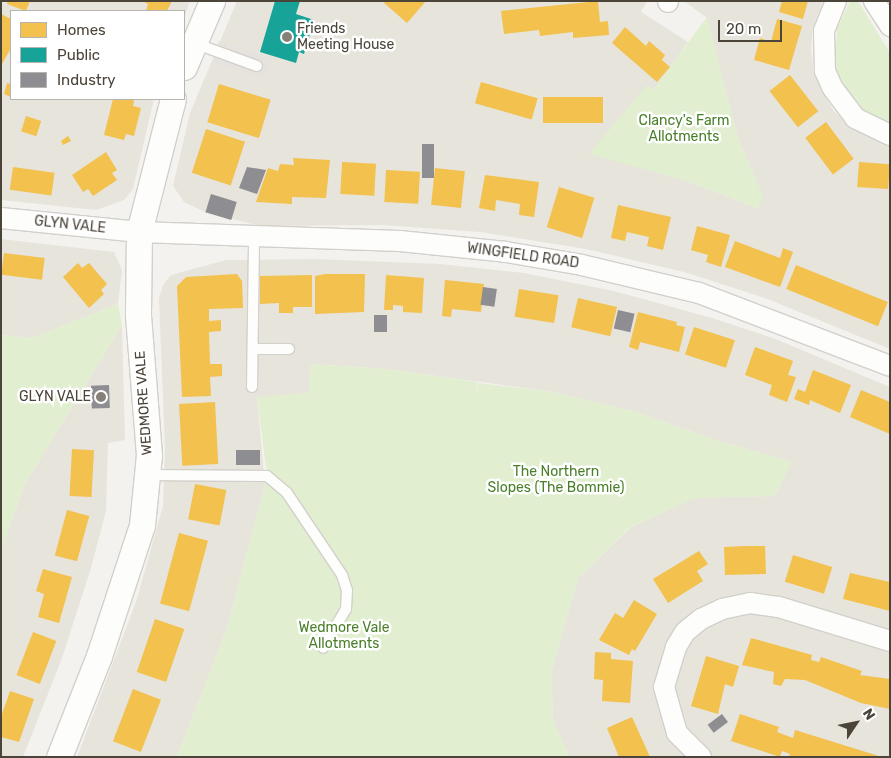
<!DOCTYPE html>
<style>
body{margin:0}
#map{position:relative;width:891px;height:758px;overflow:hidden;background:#f4f2ee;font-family:Rubik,sans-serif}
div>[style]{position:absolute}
.residential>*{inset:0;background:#e7e4dc}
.green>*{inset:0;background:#e1eecf}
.parking>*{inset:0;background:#e6e3df;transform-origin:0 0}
.homes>*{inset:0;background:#f2c14e;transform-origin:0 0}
.public>*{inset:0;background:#17a398}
.industry>*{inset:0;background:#8d8d92;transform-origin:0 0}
.roads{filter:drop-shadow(1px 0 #d2d0cb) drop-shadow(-1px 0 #d2d0cb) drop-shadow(0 1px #d2d0cb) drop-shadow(0 -1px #d2d0cb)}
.service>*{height:10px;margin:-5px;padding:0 5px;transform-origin:5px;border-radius:5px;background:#fdfdfc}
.minor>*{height:20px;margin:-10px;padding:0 10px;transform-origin:10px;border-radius:10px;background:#fdfdfc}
.tertiary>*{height:25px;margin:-12.5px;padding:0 12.5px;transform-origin:12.5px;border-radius:12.5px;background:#fdfdfc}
.dots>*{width:14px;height:14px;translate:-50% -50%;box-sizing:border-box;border:2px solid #fff;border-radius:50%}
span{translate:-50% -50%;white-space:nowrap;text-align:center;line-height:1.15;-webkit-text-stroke:5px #fff;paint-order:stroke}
.poi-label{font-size:14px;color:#4b4439}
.left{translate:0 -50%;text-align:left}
.right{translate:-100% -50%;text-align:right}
.park-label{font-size:14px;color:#4a7f2a}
.street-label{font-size:14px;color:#4b4439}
.frame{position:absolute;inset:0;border:2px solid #4b4439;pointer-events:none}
.legend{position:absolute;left:10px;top:10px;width:175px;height:90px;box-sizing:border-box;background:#fff;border:1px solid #b7b4b0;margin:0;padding:6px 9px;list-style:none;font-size:15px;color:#4b4439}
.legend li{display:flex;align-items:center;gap:10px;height:25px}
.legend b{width:25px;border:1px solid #b7b4b0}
.north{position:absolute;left:831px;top:698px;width:50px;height:50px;-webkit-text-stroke:4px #fff;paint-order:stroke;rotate:56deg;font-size:14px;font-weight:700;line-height:20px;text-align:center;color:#4b4439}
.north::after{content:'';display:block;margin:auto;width:18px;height:22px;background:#4b4439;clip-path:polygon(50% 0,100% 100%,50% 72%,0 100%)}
.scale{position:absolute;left:718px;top:20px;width:64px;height:22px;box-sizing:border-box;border:2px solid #4b4439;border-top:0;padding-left:6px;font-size:15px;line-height:18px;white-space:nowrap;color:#4b4439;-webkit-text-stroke:4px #fff;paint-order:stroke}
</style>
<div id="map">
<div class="residential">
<div style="clip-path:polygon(1px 1px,190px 1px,184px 18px,184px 11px,11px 11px,11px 99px,154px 99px,133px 189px,124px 200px,96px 210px,1px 200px)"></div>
<div style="clip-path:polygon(237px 1px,647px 1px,641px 12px,688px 42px,653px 91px,647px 86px,687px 181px,757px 208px,763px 198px,738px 138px,707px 18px,684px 1px,823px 1px,813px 28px,811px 50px,814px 74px,822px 92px,834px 111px,850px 126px,890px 145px,890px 349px,765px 298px,684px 272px,586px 249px,480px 232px,382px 225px,260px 226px,205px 212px,184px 202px,173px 186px,190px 113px)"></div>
<div style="clip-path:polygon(1px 239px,114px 252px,122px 270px,118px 304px,32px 338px,1px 335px)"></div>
<div style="clip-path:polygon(314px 259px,441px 264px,524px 273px,614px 291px,712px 318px,773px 338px,890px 387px,890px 757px,569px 757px,553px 720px,551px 673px,578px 578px,631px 527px,696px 497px,775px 496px,791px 462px,716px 440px,633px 411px,547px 391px,386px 369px,311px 364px,309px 393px,257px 398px,265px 484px,227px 628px,177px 757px,77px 757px,136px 602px,163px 506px,165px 450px,159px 298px,163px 285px,171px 275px,226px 260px)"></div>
<div style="clip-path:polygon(122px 325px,125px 440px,108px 443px,106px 511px,91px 568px,62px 658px,23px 757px,1px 757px,1px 548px,26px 482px)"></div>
</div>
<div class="green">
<div style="clip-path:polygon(850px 1px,858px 1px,890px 53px,890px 127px,860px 112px,839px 80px,835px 65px,837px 29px)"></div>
<div style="clip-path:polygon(707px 17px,738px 138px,764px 198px,757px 208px,687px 181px,589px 154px,647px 85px,653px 90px)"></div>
<div style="clip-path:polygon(118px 304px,122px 325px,26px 482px,1px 548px,1px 335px,32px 338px)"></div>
<div style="clip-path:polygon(311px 364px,386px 369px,477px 382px,477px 393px,478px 383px,547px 391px,633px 411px,716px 440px,792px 462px,775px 496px,696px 498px,630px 527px,578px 578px,551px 673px,553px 720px,569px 757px,177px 757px,227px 628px,265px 484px,267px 475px,257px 397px,309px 393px)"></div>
</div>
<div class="parking">
<div style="left:219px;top:41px;width:56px;height:22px;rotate:18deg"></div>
</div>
<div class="homes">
<div style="clip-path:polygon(8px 1px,30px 1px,26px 11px,7px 4px)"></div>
<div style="clip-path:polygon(142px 1px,172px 1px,167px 11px,146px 11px,148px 4px)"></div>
<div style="clip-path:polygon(382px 1px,426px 1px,407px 23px)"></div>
<div style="clip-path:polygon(598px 1px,600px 22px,608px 21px,609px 35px,573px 38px,573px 32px,540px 36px,539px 30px,504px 34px,501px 11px)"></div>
<div style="clip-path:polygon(782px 1px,808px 1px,803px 19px,779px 12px)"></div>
<div style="clip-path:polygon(1px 14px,11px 19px,11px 48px,1px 66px)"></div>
<div style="clip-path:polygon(777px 19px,802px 26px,789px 70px,754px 60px,760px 38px,771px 42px)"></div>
<div style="clip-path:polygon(625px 27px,646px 46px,649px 41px,665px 55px,662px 60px,670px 67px,657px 82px,612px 43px)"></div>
<div style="left:790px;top:75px;width:46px;height:26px;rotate:52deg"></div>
<div style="left:481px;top:82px;width:59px;height:22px;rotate:16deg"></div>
<div style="clip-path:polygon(7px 83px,11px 84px,11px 97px,4px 94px)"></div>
<div style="left:219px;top:84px;width:54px;height:40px;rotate:17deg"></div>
<div style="left:543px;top:97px;width:60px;height:26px"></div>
<div style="clip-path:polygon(113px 99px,134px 100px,133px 106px,141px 108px,134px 136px,126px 134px,124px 140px,104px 135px)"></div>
<div style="left:26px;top:116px;width:16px;height:16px;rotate:18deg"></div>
<div style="left:826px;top:122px;width:46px;height:26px;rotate:53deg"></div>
<div style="left:206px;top:129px;width:41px;height:46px;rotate:18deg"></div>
<div style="clip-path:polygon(68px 136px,71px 141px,63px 145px,61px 141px)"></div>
<div style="clip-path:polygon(106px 152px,117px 170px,112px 173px,117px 180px,93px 196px,88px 189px,83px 192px,72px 175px)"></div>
<div style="clip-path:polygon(293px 158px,330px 160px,326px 198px,292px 197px,292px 204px,256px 202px,268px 168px,278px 171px,280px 164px,294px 165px)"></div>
<div style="left:342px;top:162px;width:34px;height:32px;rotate:3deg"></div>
<div style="left:859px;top:162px;width:31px;height:25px;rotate:4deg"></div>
<div style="left:13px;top:167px;width:42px;height:23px;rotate:8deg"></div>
<div style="left:435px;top:168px;width:30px;height:37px;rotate:6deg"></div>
<div style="left:386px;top:170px;width:34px;height:32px;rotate:3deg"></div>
<div style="clip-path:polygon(485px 175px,539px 182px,534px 217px,519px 215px,520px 204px,496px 200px,495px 211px,479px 208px)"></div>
<div style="left:559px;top:187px;width:37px;height:42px;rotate:17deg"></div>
<div style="clip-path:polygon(618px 205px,671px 217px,663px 250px,647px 246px,649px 237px,627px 232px,625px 241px,611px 238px)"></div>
<div style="clip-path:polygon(697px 226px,730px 235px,721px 267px,706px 262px,708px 255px,691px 250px)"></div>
<div style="clip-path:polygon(735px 241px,780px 258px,783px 248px,793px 252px,780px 287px,725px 267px)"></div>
<div style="left:4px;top:253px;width:41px;height:22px;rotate:7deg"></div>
<div style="clip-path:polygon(78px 263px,82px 268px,89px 263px,107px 284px,101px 290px,104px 294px,89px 308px,63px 277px)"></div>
<div style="left:796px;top:265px;width:99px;height:26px;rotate:22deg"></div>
<div style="clip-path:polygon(237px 274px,242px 281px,243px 308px,209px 309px,209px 321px,221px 320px,221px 331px,209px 332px,210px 364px,222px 364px,222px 376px,210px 377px,211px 396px,182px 397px,177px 286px,186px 277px)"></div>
<div style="clip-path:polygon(325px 274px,365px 274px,364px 312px,315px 314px,315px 276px)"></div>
<div style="clip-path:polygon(312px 275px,312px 307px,293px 307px,293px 313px,279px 313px,279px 303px,260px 304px,260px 276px)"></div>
<div style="clip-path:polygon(386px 275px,424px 278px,422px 313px,403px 312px,403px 306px,393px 305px,393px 310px,384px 310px)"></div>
<div style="clip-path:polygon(445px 280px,484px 284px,481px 312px,452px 309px,451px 317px,442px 316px)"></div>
<div style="left:519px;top:289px;width:40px;height:28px;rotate:9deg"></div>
<div style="left:578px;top:298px;width:40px;height:30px;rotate:13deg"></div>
<div style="clip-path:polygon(638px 312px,677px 322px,676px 325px,685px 327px,679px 352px,640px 342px,638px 350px,629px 347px)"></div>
<div style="left:694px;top:327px;width:43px;height:29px;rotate:18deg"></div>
<div style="clip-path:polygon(755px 347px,793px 361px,788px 375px,796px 377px,787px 402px,769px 395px,772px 385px,745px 375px)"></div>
<div style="clip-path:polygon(813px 370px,851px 385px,840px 413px,810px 400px,809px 405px,794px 399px,798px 389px,805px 392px)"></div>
<div style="clip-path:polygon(861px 390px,890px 402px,890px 434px,850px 417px)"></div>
<div style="left:215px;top:402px;width:62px;height:36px;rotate:87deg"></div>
<div style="left:72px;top:449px;width:22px;height:47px;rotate:3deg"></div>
<div style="left:195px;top:484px;width:32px;height:36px;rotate:11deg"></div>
<div style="left:67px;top:510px;width:23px;height:47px;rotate:15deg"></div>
<div style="left:179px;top:533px;width:30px;height:73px;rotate:15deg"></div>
<div style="clip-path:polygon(745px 546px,765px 546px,766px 574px,725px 575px,724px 547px)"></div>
<div style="clip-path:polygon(699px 551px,708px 564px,697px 571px,703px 581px,668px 603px,653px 579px)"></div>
<div style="left:793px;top:555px;width:41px;height:28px;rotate:17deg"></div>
<div style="clip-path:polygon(43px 569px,72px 577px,59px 623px,38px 617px,44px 594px,36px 591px)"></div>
<div style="clip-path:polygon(850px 573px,890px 582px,890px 611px,843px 599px)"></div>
<div style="clip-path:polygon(634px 600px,657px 614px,635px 651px,632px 649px,629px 655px,599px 640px,615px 613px,623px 618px)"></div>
<div style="left:155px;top:619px;width:31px;height:56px;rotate:19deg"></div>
<div style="left:33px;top:632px;width:25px;height:46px;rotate:21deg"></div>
<div style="clip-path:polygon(751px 638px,812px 655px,811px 660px,819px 662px,821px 657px,862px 671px,860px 675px,890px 679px,890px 709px,861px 703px,805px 680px,785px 679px,781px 686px,773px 684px,774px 672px,742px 665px)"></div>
<div style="clip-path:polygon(595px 652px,611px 653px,611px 659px,633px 661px,630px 703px,602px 701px,603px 680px,594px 679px)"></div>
<div style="clip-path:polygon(706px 656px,739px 666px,733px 687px,725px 684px,718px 714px,691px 706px)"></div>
<div style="left:133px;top:689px;width:30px;height:56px;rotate:21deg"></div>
<div style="clip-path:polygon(10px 691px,34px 699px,19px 742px,1px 737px,1px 717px)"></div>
<div style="clip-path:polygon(740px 714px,779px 727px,777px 732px,793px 738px,795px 730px,882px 757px,789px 757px,790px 754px,782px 751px,780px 757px,731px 741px)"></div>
<div style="clip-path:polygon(632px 717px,650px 757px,619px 757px,607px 728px)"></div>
</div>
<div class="public">
<div style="clip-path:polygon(275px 1px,300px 1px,296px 14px,314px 20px,304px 54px,299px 52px,296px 63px,260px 52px)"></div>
</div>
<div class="industry">
<div style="left:422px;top:144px;width:12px;height:34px"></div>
<div style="clip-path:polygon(247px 167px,266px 170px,257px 194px,239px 188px)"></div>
<div style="left:211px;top:194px;width:27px;height:19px;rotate:17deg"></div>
<div style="left:483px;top:287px;width:14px;height:18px;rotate:8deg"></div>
<div style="left:618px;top:310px;width:17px;height:19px;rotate:13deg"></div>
<div style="left:374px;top:315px;width:13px;height:17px"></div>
<div style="left:109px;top:385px;width:23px;height:18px;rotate:88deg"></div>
<div style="left:260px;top:450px;width:15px;height:24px;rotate:90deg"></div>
<div style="left:722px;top:714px;width:10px;height:18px;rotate:53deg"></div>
</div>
<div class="roads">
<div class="service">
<div style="left:194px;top:43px;width:67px;rotate:20.1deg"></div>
<div style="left:253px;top:349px;width:36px"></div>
<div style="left:252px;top:387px;width:151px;rotate:-89.2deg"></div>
<div style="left:148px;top:475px;width:119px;rotate:0.5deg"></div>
<div style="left:267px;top:476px;width:26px;rotate:40deg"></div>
<div style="left:287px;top:493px;width:99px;rotate:56.1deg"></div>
<div style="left:342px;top:575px;width:16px;rotate:72deg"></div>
<div style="left:347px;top:590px;width:19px;rotate:93deg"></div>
<div style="left:346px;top:609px;width:45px;rotate:120.5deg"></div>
</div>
<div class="minor">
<div style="left:836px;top:1px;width:32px;rotate:112deg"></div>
<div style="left:824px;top:31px;width:40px;rotate:88.6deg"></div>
<div style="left:825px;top:71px;width:17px;rotate:66deg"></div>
<div style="left:832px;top:87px;width:39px;rotate:53deg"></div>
<div style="left:855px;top:118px;width:39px;rotate:26deg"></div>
<div style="left:874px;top:1px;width:30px;rotate:57deg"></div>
<div style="left:668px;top:2px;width:1px;rotate:-90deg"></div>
<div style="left:1px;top:218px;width:139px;rotate:5.8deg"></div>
<div style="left:139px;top:232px;width:261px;rotate:2deg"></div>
<div style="left:400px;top:241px;width:107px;rotate:5.9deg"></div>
<div style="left:506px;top:252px;width:77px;rotate:9.7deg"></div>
<div style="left:582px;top:265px;width:120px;rotate:13.5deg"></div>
<div style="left:699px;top:293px;width:204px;rotate:20.9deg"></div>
<div style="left:701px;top:757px;width:34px;rotate:-135deg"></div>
<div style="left:677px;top:733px;width:48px;rotate:-105.8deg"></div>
<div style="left:664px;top:687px;width:42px;rotate:-73.3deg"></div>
<div style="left:676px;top:647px;width:17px;rotate:-59deg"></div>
<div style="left:685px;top:632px;width:21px;rotate:-39deg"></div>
<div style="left:701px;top:619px;width:23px;rotate:-25deg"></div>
<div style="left:722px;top:609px;width:29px;rotate:-12deg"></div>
<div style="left:750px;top:603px;width:29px;rotate:8deg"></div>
<div style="left:779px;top:607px;width:116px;rotate:17deg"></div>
</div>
<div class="tertiary">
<div style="left:184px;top:67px;width:72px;rotate:-67deg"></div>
<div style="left:59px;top:757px;width:109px;rotate:-68.4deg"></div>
<div style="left:99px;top:656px;width:138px;rotate:-71.8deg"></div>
<div style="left:142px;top:525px;width:70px;rotate:-84.3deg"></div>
<div style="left:149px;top:455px;width:141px;rotate:-94.5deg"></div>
<div style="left:138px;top:314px;width:82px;rotate:-89.3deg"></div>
<div style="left:139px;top:232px;width:137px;rotate:-75.7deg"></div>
</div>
</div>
<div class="dots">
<div style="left:287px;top:37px;background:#868178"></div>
<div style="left:101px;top:397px;background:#868178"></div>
</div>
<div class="poi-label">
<span class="left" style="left:297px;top:37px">Friends<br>Meeting House</span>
<span class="right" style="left:91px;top:397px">GLYN VALE</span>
</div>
<div class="park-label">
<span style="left:684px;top:129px">Clancy's Farm<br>Allotments</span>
<span style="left:556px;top:480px">The Northern<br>Slopes (The Bommie)</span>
<span style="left:344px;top:636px">Wedmore Vale<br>Allotments</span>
</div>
<div class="street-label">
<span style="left:70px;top:225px;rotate:6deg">GLYN VALE</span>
<span style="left:523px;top:256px;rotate:8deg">WINGFIELD ROAD</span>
<span style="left:144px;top:403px;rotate:-94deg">WEDMORE VALE</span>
</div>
<div class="frame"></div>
<ul class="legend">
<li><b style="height:14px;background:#f2c14e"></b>Homes</li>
<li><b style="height:14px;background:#17a398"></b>Public</li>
<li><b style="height:14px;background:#8d8d92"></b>Industry</li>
</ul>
<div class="north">N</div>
<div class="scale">20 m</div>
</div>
